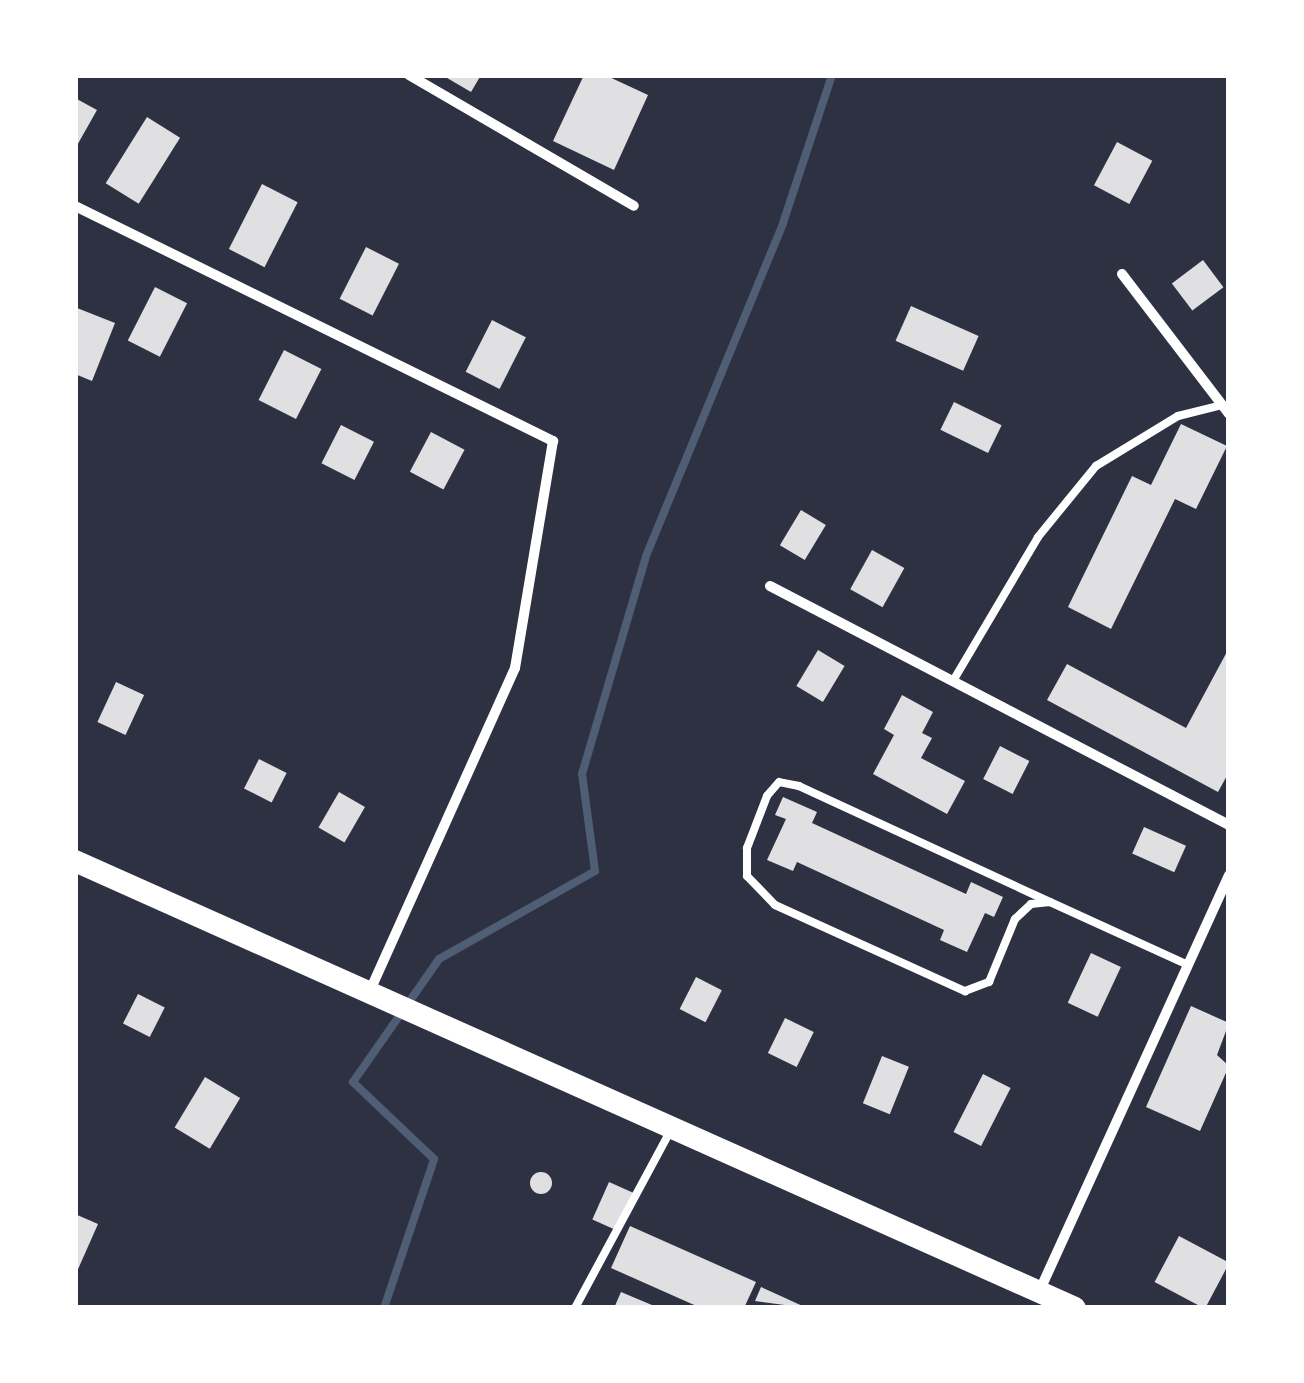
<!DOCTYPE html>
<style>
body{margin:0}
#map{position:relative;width:1304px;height:1383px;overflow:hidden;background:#2d3142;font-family:Arial,sans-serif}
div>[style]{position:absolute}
.stream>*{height:8px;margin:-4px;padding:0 4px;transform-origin:4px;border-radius:4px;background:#4f5d75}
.building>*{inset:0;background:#e0e0e3;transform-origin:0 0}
.round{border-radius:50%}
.service>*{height:8px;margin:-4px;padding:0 4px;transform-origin:4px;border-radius:4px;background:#fff}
.minor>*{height:10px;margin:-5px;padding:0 5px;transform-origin:5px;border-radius:5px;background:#fff}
.primary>*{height:22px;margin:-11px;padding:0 11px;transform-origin:11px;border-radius:11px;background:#fff}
span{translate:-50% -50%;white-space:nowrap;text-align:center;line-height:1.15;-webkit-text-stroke:8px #fff;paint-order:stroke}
.frame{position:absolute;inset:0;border:78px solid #fff;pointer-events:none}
</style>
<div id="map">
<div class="stream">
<div style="left:384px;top:1308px;width:157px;rotate:-71.4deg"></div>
<div style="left:434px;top:1159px;width:112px;rotate:-136.5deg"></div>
<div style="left:353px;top:1082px;width:150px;rotate:-55deg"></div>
<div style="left:439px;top:959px;width:179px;rotate:-29.4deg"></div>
<div style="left:595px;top:871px;width:98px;rotate:-97.6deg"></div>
<div style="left:582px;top:774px;width:227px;rotate:-73.6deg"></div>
<div style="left:646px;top:556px;width:360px;rotate:-67.6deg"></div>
<div style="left:783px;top:223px;width:156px;rotate:-71.7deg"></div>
</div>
<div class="building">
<div style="clip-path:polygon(442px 75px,481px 75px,471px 92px)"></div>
<div style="clip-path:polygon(584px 75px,605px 75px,648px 95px,614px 170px,553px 141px)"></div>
<div style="clip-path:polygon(75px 98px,97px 110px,75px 149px)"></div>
<div style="left:147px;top:117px;width:39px;height:78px;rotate:32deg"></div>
<div style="left:1117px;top:142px;width:40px;height:49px;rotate:28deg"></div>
<div style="left:262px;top:184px;width:40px;height:73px;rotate:27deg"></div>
<div style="left:366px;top:247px;width:37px;height:58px;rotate:27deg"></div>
<div style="left:1203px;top:260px;width:34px;height:39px;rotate:53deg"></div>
<div style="left:155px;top:287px;width:36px;height:60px;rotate:27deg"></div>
<div style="left:911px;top:306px;width:74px;height:38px;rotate:24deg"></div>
<div style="clip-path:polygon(77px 308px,115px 323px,92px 381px,75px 374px)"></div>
<div style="left:492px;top:320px;width:38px;height:58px;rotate:27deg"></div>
<div style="left:284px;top:350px;width:42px;height:56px;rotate:27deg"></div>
<div style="left:954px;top:402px;width:53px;height:31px;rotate:26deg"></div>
<div style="clip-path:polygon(1181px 424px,1227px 446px,1196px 509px,1175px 499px,1111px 629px,1068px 607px,1132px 476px,1151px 485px)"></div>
<div style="left:341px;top:425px;width:37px;height:43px;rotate:27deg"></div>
<div style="left:431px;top:432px;width:38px;height:45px;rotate:28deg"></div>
<div style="left:801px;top:510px;width:29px;height:41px;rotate:31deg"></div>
<div style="left:872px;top:550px;width:37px;height:45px;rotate:29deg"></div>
<div style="clip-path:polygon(1229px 648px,1229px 772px,1218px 792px,1047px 700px,1067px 664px,1186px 728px)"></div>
<div style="left:818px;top:650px;width:31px;height:42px;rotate:31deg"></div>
<div style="left:116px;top:682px;width:31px;height:44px;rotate:25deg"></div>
<div style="clip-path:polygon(902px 695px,933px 712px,922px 733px,932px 738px,921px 758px,965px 781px,947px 814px,873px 774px,894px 735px,884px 729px)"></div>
<div style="left:1000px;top:746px;width:33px;height:37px;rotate:27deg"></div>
<div style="left:259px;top:759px;width:31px;height:33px;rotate:27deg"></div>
<div style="left:339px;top:792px;width:30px;height:41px;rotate:30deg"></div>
<div style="clip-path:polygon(783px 797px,817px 812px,812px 823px,966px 894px,971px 882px,1003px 897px,994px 917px,985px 913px,967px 952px,940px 940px,944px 930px,797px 862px,793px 871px,767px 860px,786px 819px,775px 815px)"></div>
<div style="left:1144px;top:827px;width:46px;height:29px;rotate:24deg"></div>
<div style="left:1091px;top:953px;width:33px;height:55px;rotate:25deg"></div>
<div style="left:696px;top:977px;width:29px;height:36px;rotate:27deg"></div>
<div style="left:138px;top:994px;width:30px;height:33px;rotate:27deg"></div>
<div style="clip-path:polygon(1191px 1006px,1229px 1023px,1217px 1055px,1229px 1066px,1200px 1131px,1146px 1107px)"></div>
<div style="left:785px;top:1018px;width:32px;height:39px;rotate:26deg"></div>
<div style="left:882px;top:1056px;width:29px;height:51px;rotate:22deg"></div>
<div style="left:983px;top:1074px;width:31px;height:65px;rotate:27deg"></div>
<div style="left:205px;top:1077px;width:41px;height:59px;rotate:31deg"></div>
<div class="round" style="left:530px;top:1172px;width:22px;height:22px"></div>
<div style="left:609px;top:1182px;width:27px;height:41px;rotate:24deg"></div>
<div style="clip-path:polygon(75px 1214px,98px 1224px,75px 1276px)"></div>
<div style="clip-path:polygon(630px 1226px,756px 1282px,744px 1308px,701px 1308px,611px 1268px)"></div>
<div style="left:1179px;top:1236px;width:57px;height:52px;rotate:28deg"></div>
<div style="clip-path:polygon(761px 1287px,807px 1308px,755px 1301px)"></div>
<div style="clip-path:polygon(621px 1292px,659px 1308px,614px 1308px)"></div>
</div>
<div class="service">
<div style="left:953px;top:681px;width:167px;rotate:-59.4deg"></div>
<div style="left:1038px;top:537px;width:92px;rotate:-50.8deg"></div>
<div style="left:1096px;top:466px;width:96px;rotate:-31.4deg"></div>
<div style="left:1178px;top:416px;width:45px;rotate:-14deg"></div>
<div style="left:1050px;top:902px;width:277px;rotate:-155.2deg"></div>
<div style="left:799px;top:786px;width:20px;rotate:-169deg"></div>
<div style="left:779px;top:782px;width:18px;rotate:131deg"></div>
<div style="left:767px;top:796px;width:56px;rotate:111deg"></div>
<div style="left:747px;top:848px;width:28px;rotate:90deg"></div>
<div style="left:747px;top:876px;width:40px;rotate:46deg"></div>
<div style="left:775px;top:905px;width:209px;rotate:24.4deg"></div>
<div style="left:965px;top:991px;width:26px;rotate:-21deg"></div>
<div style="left:989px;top:982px;width:68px;rotate:-67.6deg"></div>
<div style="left:1015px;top:919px;width:22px;rotate:-43deg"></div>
<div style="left:1031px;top:904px;width:19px;rotate:-6deg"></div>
<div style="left:1050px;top:902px;width:152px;rotate:24.5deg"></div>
<div style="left:575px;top:1308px;width:202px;rotate:-61.7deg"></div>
</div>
<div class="minor">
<div style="left:409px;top:75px;width:260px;rotate:30.2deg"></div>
<div style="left:75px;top:206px;width:533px;rotate:26.18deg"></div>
<div style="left:553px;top:441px;width:230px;rotate:99.5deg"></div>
<div style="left:515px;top:668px;width:352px;rotate:114.2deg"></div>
<div style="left:1122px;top:274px;width:176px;rotate:52.6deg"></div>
<div style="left:770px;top:586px;width:517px;rotate:27.51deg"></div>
<div style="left:1039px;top:1292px;width:458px;rotate:-65.5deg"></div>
</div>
<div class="primary">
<div style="left:75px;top:861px;width:1095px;rotate:24.08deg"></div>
</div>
<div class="frame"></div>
</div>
